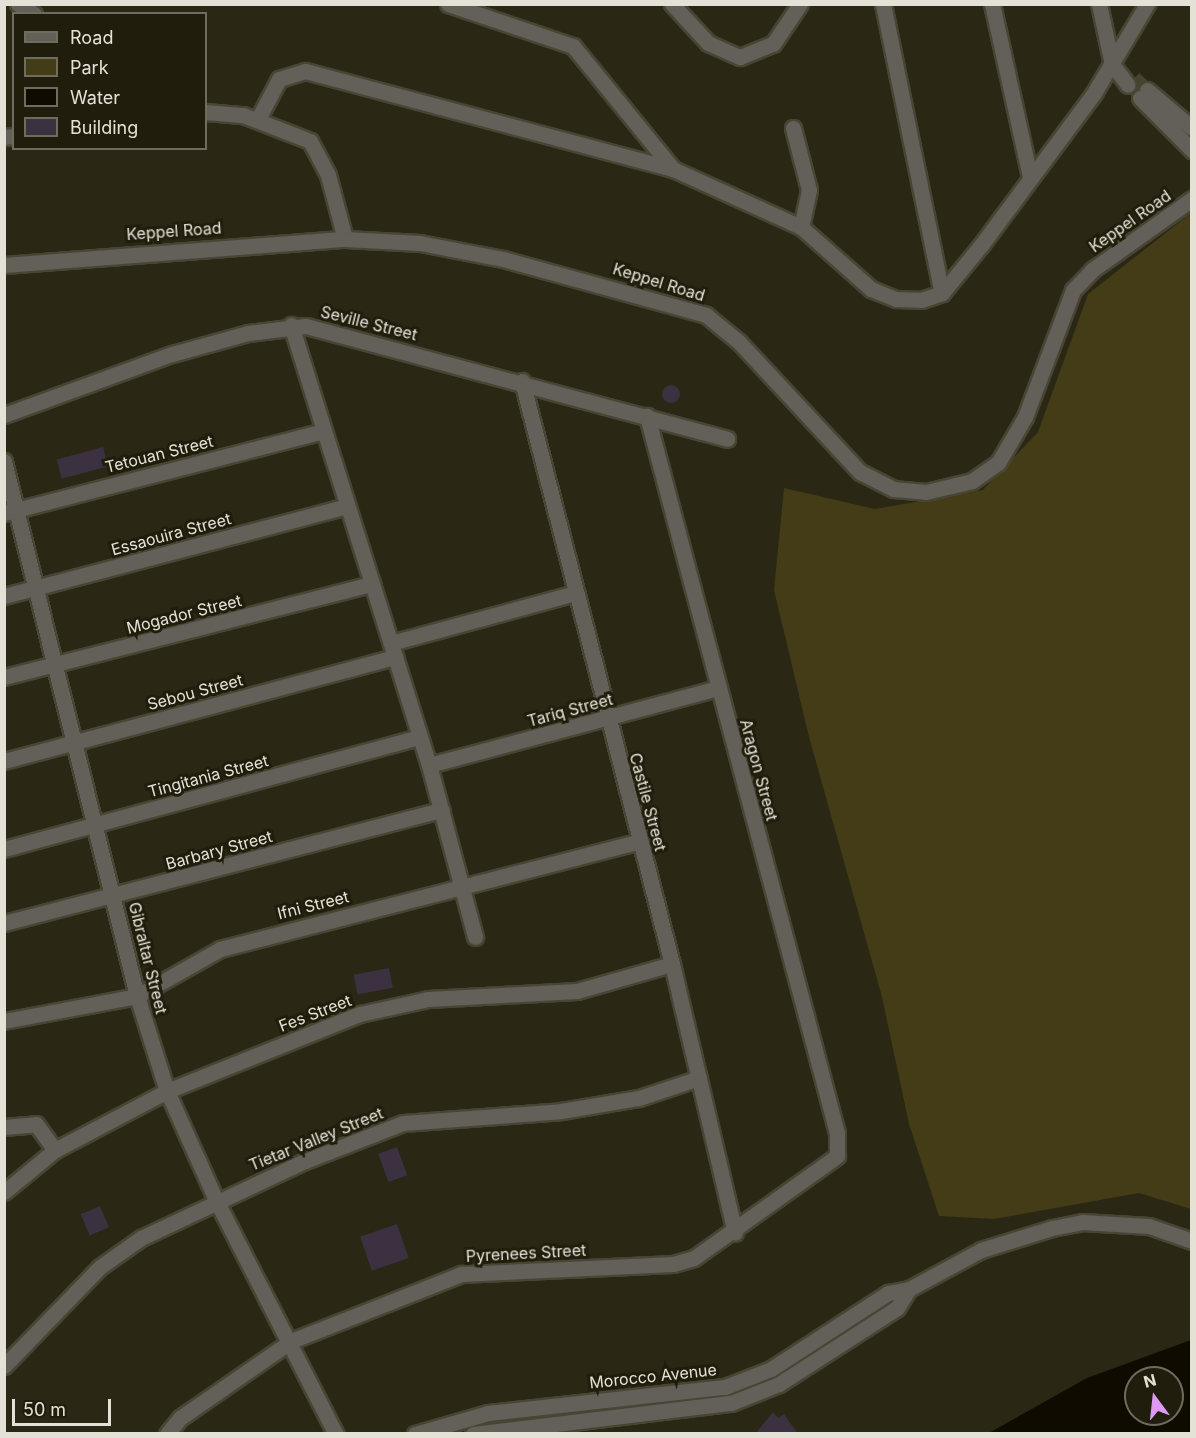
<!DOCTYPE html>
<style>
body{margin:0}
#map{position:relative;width:1196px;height:1438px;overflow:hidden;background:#2a2715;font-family:Inter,sans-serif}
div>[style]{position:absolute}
.green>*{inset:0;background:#433c16}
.water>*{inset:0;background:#100b00}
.building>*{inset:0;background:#3c3140;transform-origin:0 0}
.round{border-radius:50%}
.minor-tunnel>*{height:15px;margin-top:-7.5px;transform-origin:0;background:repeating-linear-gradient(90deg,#464332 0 15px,transparent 0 23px)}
.roads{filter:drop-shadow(2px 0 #484534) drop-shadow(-2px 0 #484534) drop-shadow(0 2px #484534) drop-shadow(0 -2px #484534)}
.minor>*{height:15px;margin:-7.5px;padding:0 7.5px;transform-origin:7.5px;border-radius:7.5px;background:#626058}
span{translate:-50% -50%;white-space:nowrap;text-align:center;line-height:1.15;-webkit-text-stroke:6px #201d0c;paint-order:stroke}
.street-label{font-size:16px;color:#e4e2d7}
.frame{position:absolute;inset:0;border:6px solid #e4e2d7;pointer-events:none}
.legend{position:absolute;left:12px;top:12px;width:195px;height:138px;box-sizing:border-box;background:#201d0c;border:2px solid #6e6c5d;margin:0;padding:8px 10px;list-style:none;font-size:18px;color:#e4e2d7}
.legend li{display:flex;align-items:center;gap:12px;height:30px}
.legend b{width:30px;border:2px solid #6e6c5d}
.north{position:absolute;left:1124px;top:1366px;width:60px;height:60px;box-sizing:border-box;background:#201d0c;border:2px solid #6e6c5d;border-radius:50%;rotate:345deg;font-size:16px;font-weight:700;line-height:24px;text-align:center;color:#e4e2d7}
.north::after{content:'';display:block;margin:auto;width:21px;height:27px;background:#dd99f3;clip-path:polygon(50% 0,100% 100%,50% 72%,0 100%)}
.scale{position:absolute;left:12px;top:1399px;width:99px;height:27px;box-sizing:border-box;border:3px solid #e4e2d7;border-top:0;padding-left:8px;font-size:18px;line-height:21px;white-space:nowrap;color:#e4e2d7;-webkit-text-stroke:4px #201d0c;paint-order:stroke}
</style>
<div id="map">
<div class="green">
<div style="clip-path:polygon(1191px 213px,1191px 1209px,1139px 1193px,994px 1219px,939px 1216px,909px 1124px,882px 997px,809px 737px,774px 590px,784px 488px,875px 509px,983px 490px,1038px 432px,1088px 294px)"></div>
</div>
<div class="water">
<div style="clip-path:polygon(evenodd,1191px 1340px,1191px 1433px,989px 1433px,1087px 1378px,1191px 1340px,1136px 1378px,1172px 1378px,1172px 1414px,1136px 1414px,1136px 1378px)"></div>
</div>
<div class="building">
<div class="round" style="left:662px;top:385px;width:18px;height:18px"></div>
<div style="left:103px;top:447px;width:20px;height:48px;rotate:75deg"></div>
<div style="left:389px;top:968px;width:20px;height:36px;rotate:79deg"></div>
<div style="left:397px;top:1147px;width:30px;height:20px;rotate:70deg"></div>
<div style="left:100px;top:1206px;width:23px;height:21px;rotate:67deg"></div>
<div style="left:397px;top:1224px;width:36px;height:39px;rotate:71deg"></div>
<div style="clip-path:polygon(773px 1412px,778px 1418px,784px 1414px,798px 1434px,755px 1434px)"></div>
</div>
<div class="minor-tunnel">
<div style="left:1134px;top:78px;width:18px;rotate:43deg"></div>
</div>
<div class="roads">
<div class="minor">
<div style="left:18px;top:4px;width:19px;rotate:32deg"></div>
<div style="left:448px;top:4px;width:132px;rotate:18.6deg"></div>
<div style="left:573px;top:46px;width:159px;rotate:50.9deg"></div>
<div style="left:672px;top:4px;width:53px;rotate:47.3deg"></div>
<div style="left:708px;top:43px;width:35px;rotate:24deg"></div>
<div style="left:740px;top:57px;width:35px;rotate:-22deg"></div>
<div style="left:773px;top:44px;width:48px;rotate:-56deg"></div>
<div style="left:883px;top:4px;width:295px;rotate:78.5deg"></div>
<div style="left:992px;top:4px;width:177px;rotate:77.6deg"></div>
<div style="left:1099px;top:4px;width:61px;rotate:77.8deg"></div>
<div style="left:1112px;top:64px;width:26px;rotate:53deg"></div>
<div style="left:1147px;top:90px;width:59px;rotate:40.2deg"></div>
<div style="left:1140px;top:98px;width:74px;rotate:45deg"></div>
<div style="left:206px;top:112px;width:37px;rotate:5deg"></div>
<div style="left:243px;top:115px;width:72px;rotate:21.2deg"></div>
<div style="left:310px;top:141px;width:38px;rotate:62deg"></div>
<div style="left:328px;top:175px;width:66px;rotate:75.1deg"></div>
<div style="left:258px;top:119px;width:45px;rotate:-62.3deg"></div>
<div style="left:279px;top:79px;width:27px;rotate:-17deg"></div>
<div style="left:305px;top:71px;width:381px;rotate:14.9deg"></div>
<div style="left:673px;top:169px;width:141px;rotate:24.4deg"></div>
<div style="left:801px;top:227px;width:94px;rotate:41.5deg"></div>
<div style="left:871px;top:289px;width:27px;rotate:22deg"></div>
<div style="left:896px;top:299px;width:25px;rotate:2deg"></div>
<div style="left:921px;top:300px;width:22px;rotate:-18deg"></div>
<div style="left:942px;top:293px;width:63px;rotate:-50.8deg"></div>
<div style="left:982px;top:244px;width:188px;rotate:-53.4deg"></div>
<div style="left:1094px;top:93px;width:104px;rotate:-59.2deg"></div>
<div style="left:793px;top:128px;width:64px;rotate:75.5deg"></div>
<div style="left:809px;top:190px;width:38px;rotate:102deg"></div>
<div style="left:4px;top:137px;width:10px;rotate:-6deg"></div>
<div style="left:4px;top:265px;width:342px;rotate:-4.4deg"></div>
<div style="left:345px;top:239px;width:75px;rotate:3.1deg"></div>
<div style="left:420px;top:243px;width:85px;rotate:10.9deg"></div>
<div style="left:503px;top:259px;width:211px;rotate:15.4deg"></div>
<div style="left:706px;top:315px;width:43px;rotate:39.3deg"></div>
<div style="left:739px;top:342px;width:178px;rotate:47.1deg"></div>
<div style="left:860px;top:472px;width:37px;rotate:27deg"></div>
<div style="left:893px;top:489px;width:33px;rotate:5deg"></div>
<div style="left:926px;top:492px;width:47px;rotate:-13.4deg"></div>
<div style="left:972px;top:481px;width:32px;rotate:-35deg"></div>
<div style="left:998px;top:463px;width:53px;rotate:-59.6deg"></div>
<div style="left:1025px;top:417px;width:136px;rotate:-69.3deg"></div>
<div style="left:1073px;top:290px;width:28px;rotate:-46deg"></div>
<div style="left:1092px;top:270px;width:123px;rotate:-35.4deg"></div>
<div style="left:291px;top:325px;width:461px;rotate:72.6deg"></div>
<div style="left:429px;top:765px;width:178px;rotate:75deg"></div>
<div style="left:522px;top:381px;width:602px;rotate:75.57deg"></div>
<div style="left:672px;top:964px;width:276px;rotate:76.8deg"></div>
<div style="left:4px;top:415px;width:179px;rotate:-20deg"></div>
<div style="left:172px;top:354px;width:79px;rotate:-15.4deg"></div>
<div style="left:248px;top:333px;width:58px;rotate:-6.9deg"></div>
<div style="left:306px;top:326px;width:436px;rotate:15deg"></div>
<div style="left:4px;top:461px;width:551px;rotate:76.04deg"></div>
<div style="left:137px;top:996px;width:100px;rotate:72.5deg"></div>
<div style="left:167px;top:1091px;width:120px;rotate:65.8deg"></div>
<div style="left:216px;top:1200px;width:263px;rotate:62.9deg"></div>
<div style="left:4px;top:513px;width:329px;rotate:-14.4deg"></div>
<div style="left:4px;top:596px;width:355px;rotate:-14.7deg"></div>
<div style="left:391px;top:643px;width:191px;rotate:-15.2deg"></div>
<div style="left:4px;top:677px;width:380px;rotate:-14.2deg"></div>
<div style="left:4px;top:761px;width:405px;rotate:-14.9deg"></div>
<div style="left:429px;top:765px;width:300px;rotate:-14.9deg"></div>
<div style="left:4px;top:849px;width:431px;rotate:-15.1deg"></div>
<div style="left:4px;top:923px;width:452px;rotate:-14.5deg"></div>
<div style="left:4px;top:1021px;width:135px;rotate:-10.6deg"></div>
<div style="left:137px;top:996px;width:95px;rotate:-29.5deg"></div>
<div style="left:220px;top:949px;width:434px;rotate:-14.4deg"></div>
<div style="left:4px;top:1127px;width:32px;rotate:-5deg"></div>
<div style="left:36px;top:1124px;width:32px;rotate:54deg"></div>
<div style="left:4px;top:1192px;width:66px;rotate:-39.5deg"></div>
<div style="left:55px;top:1150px;width:127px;rotate:-27.8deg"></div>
<div style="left:167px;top:1091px;width:208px;rotate:-21.8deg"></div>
<div style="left:360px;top:1014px;width:70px;rotate:-12.4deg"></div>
<div style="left:428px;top:999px;width:149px;rotate:-3.1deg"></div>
<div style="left:577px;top:991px;width:99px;rotate:-15.9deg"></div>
<div style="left:4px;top:1366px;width:138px;rotate:-45.9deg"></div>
<div style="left:100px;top:1267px;width:50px;rotate:-35.3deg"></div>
<div style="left:141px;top:1238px;width:181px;rotate:-25.2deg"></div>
<div style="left:305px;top:1161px;width:105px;rotate:-21.2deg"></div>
<div style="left:403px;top:1123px;width:158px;rotate:-4.3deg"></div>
<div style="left:561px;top:1111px;width:79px;rotate:-9.5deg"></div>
<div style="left:639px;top:1098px;width:63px;rotate:-18.4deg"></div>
<div style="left:167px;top:1434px;width:21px;rotate:-51deg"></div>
<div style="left:180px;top:1418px;width:135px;rotate:-34.7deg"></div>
<div style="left:291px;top:1341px;width:183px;rotate:-21.5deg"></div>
<div style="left:461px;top:1274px;width:212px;rotate:-2.7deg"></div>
<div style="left:673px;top:1264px;width:22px;rotate:-16deg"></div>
<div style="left:694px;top:1258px;width:176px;rotate:-35.5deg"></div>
<div style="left:837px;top:1156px;width:23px;rotate:-90deg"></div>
<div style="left:837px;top:1133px;width:742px;rotate:-104.84deg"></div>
<div style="left:415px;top:1434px;width:76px;rotate:-16deg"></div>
<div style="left:488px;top:1413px;width:238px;rotate:-6.3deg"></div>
<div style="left:725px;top:1387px;width:49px;rotate:-21.4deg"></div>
<div style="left:771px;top:1369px;width:140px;rotate:-33deg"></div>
<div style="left:888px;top:1293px;width:21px;rotate:-11deg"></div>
<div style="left:473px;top:1434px;width:260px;rotate:-6.9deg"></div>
<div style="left:731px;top:1403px;width:52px;rotate:-21.6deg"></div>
<div style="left:779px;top:1384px;width:140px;rotate:-32.8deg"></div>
<div style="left:897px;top:1308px;width:22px;rotate:-58deg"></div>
<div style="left:909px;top:1289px;width:82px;rotate:-28.4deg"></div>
<div style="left:981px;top:1250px;width:74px;rotate:-17.2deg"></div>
<div style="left:1052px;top:1228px;width:31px;rotate:-11deg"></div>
<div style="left:1082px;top:1222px;width:67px;rotate:3.4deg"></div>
<div style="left:1149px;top:1226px;width:46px;rotate:19.2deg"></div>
</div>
</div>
<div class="street-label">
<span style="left:1130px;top:221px;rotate:-35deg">Keppel Road</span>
<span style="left:174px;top:231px;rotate:-4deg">Keppel Road</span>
<span style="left:659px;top:282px;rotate:17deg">Keppel Road</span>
<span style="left:369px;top:323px;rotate:14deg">Seville Street</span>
<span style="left:159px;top:454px;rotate:-14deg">Tetouan Street</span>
<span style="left:171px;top:534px;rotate:-15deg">Essaouira Street</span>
<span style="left:184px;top:614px;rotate:-14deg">Mogador Street</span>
<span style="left:195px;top:692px;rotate:-15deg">Sebou Street</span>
<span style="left:570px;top:710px;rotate:-15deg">Tariq Street</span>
<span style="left:759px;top:770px;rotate:75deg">Aragon Street</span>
<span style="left:208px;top:776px;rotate:-15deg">Tingitania Street</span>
<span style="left:648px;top:802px;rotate:75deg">Castile Street</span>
<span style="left:219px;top:850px;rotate:-15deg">Barbary Street</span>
<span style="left:313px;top:905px;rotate:-14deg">Ifni Street</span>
<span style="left:148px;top:958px;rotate:76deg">Gibraltar Street</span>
<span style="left:315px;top:1013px;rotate:-21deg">Fes Street</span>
<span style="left:316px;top:1139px;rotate:-22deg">Tietar Valley Street</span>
<span style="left:526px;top:1253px;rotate:-3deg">Pyrenees Street</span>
<span style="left:653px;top:1376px;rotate:-6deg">Morocco Avenue</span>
</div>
<div class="frame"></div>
<ul class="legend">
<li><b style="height:8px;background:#626058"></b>Road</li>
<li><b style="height:16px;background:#433c16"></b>Park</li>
<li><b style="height:16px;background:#100b00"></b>Water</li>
<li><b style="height:16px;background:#3c3140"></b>Building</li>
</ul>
<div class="north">N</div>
<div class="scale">50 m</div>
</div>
